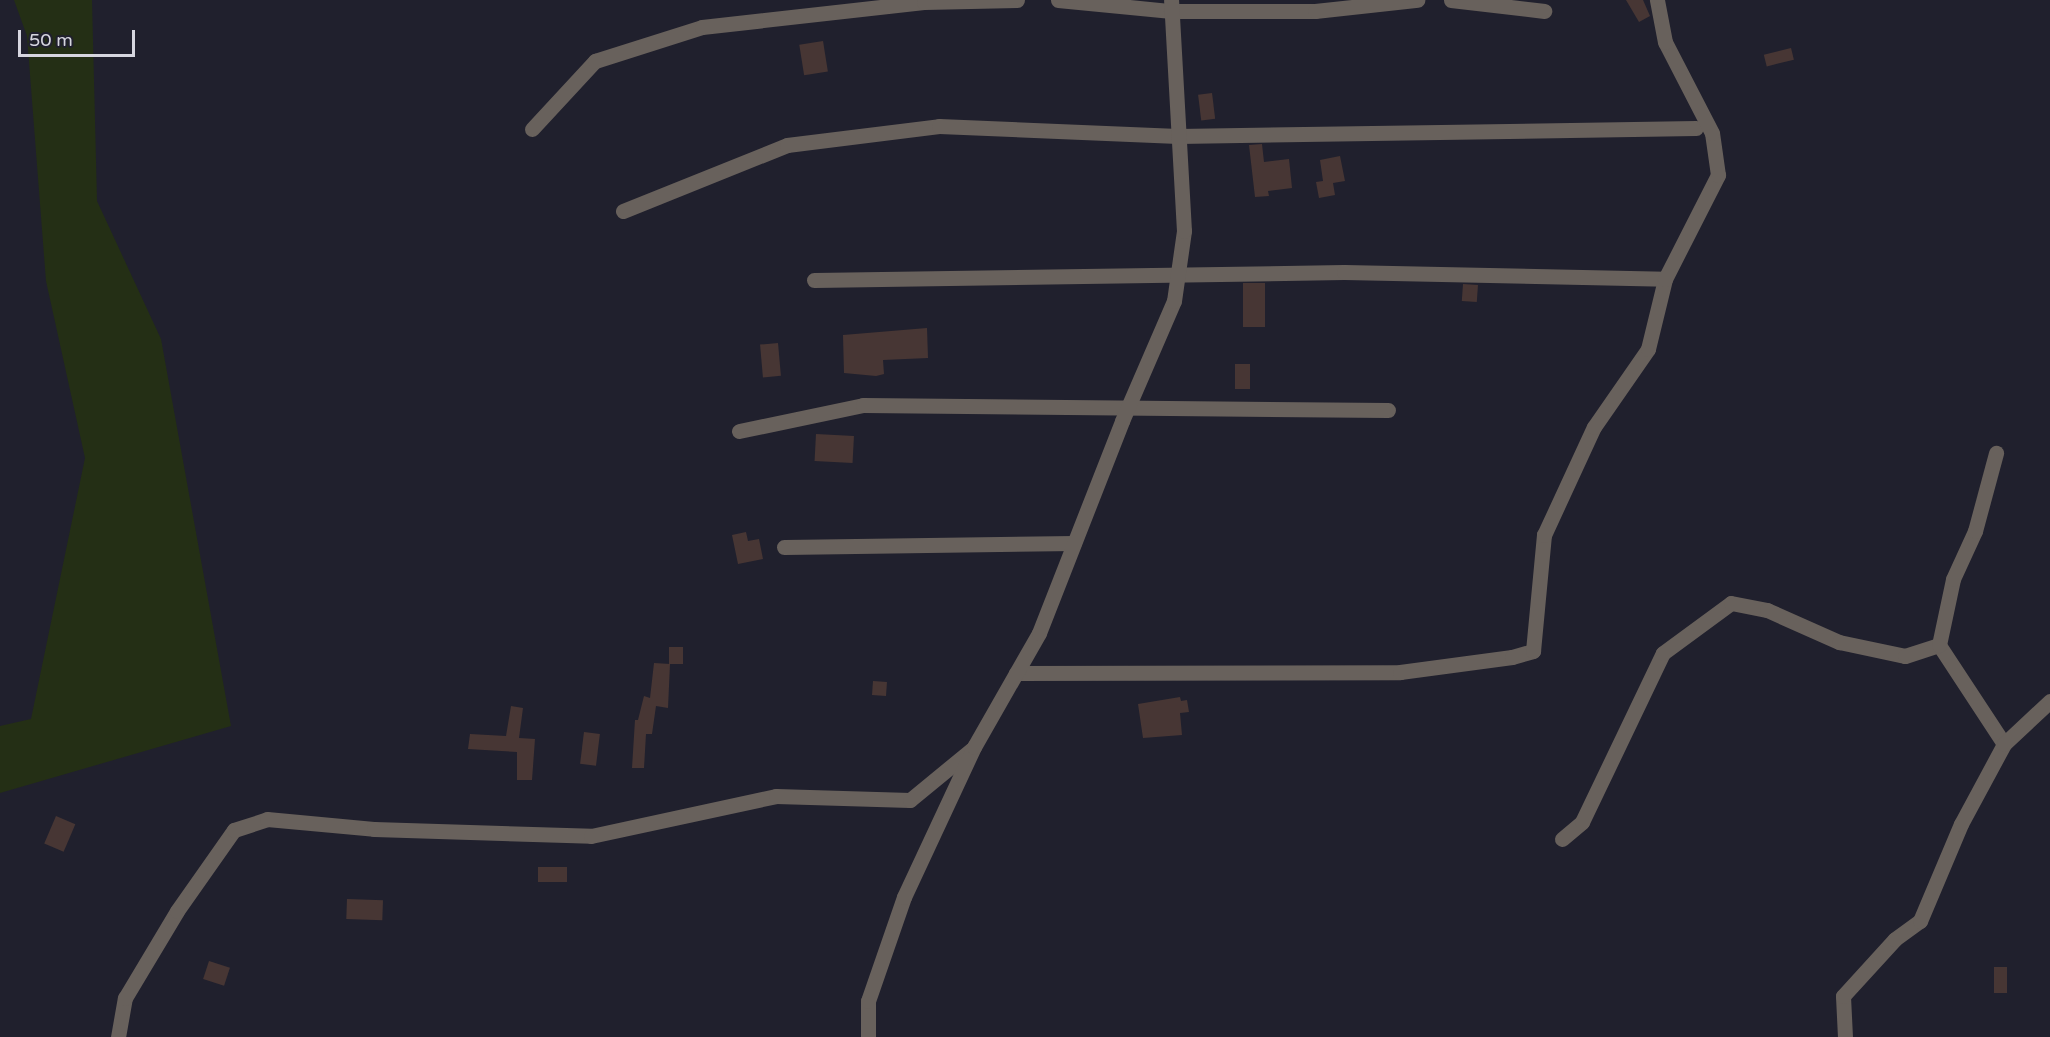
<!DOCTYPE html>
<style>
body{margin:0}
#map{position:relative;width:2050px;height:1037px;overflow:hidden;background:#20202d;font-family:"Varela Round",sans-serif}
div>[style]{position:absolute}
.green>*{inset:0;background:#242f15}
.building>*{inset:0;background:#473634;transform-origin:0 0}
.minor>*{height:15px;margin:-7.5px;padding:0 7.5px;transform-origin:7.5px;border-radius:7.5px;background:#68615c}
span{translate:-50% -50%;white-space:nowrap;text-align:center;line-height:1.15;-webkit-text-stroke:4.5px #20202d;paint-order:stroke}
.scale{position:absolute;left:18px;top:30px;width:117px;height:27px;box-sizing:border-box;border:3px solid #d6d6df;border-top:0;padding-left:8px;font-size:18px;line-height:21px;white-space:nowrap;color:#d6d6df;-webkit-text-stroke:4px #20202d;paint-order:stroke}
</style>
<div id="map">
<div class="green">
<div style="clip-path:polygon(14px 0,92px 0,97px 201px,161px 339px,231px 726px,0 793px,0 726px,31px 719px,85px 458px,46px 281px,27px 36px)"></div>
</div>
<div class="building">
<div style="clip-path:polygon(1626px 0,1643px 0,1650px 16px,1639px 22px)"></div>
<div style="left:823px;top:41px;width:31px;height:24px;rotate:81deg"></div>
<div style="left:1791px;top:48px;width:12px;height:28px;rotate:76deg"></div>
<div style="left:1212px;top:93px;width:26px;height:14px;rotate:83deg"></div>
<div style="clip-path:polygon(1262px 144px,1264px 162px,1289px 159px,1292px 188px,1268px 191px,1269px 196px,1255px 197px,1249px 145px)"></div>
<div style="clip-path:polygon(1340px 156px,1345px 181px,1333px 183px,1335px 195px,1319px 198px,1316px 182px,1323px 181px,1320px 160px)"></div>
<div style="left:1243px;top:283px;width:22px;height:44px"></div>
<div style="left:1463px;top:284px;width:15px;height:17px;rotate:4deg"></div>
<div style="clip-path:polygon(927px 328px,928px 358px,883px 360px,884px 374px,876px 376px,844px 373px,843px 335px)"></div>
<div style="left:778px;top:343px;width:33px;height:18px;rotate:85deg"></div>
<div style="left:1250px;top:364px;width:25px;height:15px;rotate:90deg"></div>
<div style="left:816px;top:434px;width:38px;height:27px;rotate:3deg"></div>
<div style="clip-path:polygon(746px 532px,748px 541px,759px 539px,763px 559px,738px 564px,732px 535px)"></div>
<div style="left:669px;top:647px;width:14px;height:17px"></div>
<div style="clip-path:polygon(654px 663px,670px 664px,668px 708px,656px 706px,652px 734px,646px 734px,644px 768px,632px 768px,635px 720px,638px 720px,644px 696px,650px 698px)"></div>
<div style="left:873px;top:681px;width:14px;height:14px;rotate:4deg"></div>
<div style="clip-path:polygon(1180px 697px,1181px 701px,1187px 700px,1189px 712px,1180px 713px,1182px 735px,1143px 738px,1138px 704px)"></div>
<div style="clip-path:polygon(511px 706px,523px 708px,519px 738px,535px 739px,532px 780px,517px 780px,517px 752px,468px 749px,470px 734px,506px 736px)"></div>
<div style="left:584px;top:732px;width:16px;height:32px;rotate:7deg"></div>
<div style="left:56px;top:816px;width:21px;height:30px;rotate:23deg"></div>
<div style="left:538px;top:867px;width:29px;height:15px"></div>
<div style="left:347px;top:899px;width:36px;height:20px;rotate:2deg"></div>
<div style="left:209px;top:961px;width:22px;height:19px;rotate:18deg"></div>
<div style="left:1994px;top:967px;width:13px;height:26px"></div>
</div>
<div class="minor">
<div style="left:1058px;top:0;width:114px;rotate:5.6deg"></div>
<div style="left:1171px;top:11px;width:144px"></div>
<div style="left:1315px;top:11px;width:103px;rotate:-6.2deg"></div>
<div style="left:1451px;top:0;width:94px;rotate:6.7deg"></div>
<div style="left:532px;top:129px;width:93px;rotate:-47.2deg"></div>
<div style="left:595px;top:61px;width:112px;rotate:-17.6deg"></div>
<div style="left:702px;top:27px;width:223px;rotate:-6.4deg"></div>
<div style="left:924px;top:2px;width:93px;rotate:-1.2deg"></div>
<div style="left:623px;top:211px;width:177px;rotate:-21.9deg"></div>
<div style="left:787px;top:145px;width:153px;rotate:-7.1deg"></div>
<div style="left:939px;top:126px;width:239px;rotate:2.4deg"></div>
<div style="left:1178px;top:136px;width:518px;rotate:-0.88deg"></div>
<div style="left:814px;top:280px;width:530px;rotate:-0.86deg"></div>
<div style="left:1344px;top:272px;width:321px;rotate:1.2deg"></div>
<div style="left:739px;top:431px;width:127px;rotate:-11.8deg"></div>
<div style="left:863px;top:405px;width:525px;rotate:0.55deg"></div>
<div style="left:784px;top:547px;width:290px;rotate:-0.8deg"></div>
<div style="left:1939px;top:645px;width:118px;rotate:56.7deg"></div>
<div style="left:1016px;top:673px;width:384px;rotate:-0.1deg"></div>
<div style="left:1400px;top:672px;width:113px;rotate:-7.6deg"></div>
<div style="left:1512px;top:657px;width:22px;rotate:-16deg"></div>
<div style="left:1533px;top:651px;width:117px;rotate:-84.6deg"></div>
<div style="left:1544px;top:535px;width:119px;rotate:-65.2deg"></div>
<div style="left:1594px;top:427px;width:95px;rotate:-55.3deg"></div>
<div style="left:1648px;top:349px;width:72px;rotate:-76.3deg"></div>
<div style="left:1665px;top:279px;width:117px;rotate:-63deg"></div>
<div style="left:1718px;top:175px;width:42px;rotate:-98.1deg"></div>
<div style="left:1712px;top:133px;width:102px;rotate:-117.3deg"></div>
<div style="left:1665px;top:42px;width:43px;rotate:-100.8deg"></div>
<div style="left:1562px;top:839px;width:26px;rotate:-40deg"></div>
<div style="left:1582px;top:822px;width:187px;rotate:-64.4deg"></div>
<div style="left:1663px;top:653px;width:84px;rotate:-36.3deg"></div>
<div style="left:1731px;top:603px;width:37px;rotate:11deg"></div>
<div style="left:1767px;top:610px;width:79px;rotate:24deg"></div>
<div style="left:1839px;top:642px;width:67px;rotate:12deg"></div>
<div style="left:1905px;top:656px;width:36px;rotate:-18deg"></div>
<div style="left:1939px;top:645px;width:67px;rotate:-78deg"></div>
<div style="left:1953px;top:579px;width:53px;rotate:-65.4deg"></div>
<div style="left:1975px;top:531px;width:81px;rotate:-74.9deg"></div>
<div style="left:118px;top:1037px;width:40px;rotate:-80deg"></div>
<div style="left:125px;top:998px;width:101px;rotate:-59.1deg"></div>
<div style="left:177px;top:911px;width:99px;rotate:-54.9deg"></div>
<div style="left:234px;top:830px;width:35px;rotate:-18deg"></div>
<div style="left:267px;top:819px;width:107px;rotate:5.3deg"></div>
<div style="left:374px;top:829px;width:217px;rotate:1.8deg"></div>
<div style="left:591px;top:836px;width:189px;rotate:-12.2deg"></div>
<div style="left:776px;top:796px;width:134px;rotate:1.7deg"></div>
<div style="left:910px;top:800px;width:80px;rotate:-39.4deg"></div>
<div style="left:868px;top:1037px;width:36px;rotate:-90deg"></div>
<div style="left:868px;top:1001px;width:110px;rotate:-70.9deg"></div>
<div style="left:904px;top:897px;width:166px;rotate:-65deg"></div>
<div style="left:974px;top:747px;width:131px;rotate:-60.3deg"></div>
<div style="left:1039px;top:633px;width:228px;rotate:-68.6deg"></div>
<div style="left:1122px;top:421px;width:131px;rotate:-66.6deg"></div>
<div style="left:1174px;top:301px;width:71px;rotate:-81.9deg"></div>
<div style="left:1184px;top:231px;width:231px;rotate:-93.2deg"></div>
<div style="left:1845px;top:1037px;width:41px;rotate:-92.8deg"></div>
<div style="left:1843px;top:996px;width:77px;rotate:-47.6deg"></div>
<div style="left:1895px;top:939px;width:31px;rotate:-36deg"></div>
<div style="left:1920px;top:921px;width:105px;rotate:-67.1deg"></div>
<div style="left:1961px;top:824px;width:91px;rotate:-61.7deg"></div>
<div style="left:2004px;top:744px;width:63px;rotate:-43.1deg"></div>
</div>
<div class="scale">50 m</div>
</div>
